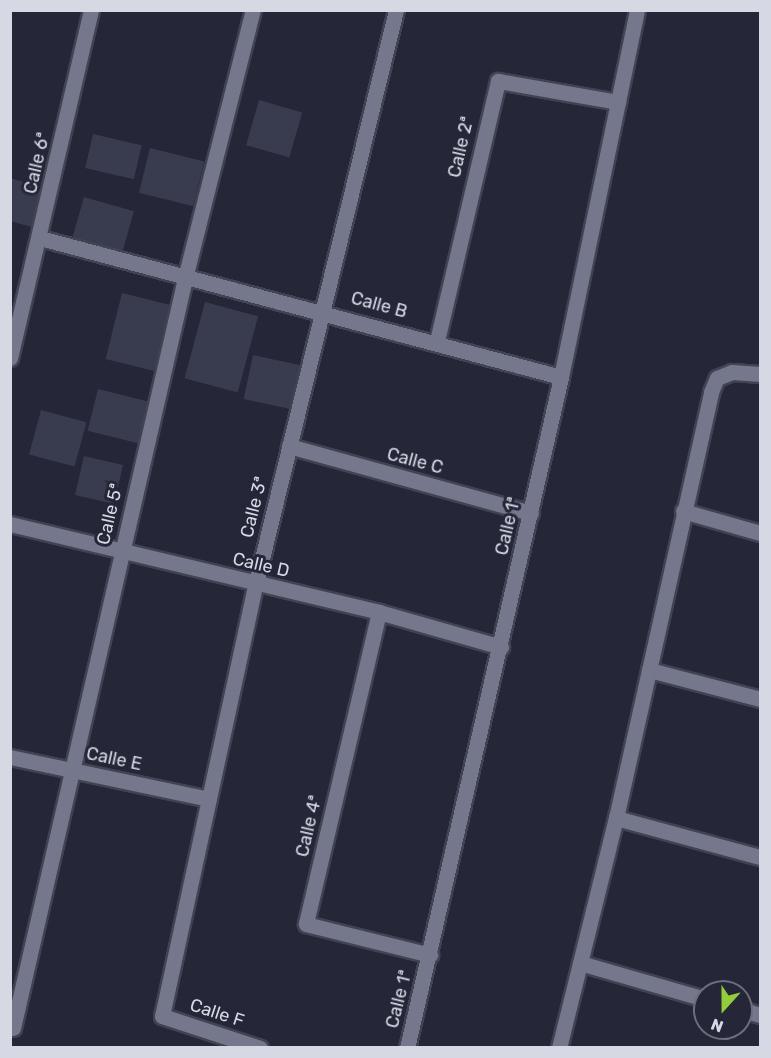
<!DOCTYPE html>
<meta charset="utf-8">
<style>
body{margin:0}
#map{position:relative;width:771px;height:1058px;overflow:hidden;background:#252638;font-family:Rubik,sans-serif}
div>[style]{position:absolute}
.building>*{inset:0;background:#393b4e;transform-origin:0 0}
.roads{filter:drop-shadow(2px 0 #424352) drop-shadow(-2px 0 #424352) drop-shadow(0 2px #424352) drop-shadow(0 -2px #424352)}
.minor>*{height:15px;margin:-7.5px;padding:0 7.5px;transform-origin:7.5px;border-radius:7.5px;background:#75778d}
span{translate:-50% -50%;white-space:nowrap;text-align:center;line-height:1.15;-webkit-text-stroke:6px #252638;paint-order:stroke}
.street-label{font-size:18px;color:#d6d8e4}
.frame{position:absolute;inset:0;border:12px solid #d6d8e4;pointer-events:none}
.north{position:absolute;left:693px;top:980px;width:60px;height:60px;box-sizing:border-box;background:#252638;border:2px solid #6c6d7d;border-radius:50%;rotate:201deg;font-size:16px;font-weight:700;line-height:24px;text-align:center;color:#d6d8e4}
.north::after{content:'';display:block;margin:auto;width:21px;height:27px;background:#95cc3b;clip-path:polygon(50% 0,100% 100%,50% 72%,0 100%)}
</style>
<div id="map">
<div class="building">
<div style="left:259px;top:100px;width:45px;height:47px;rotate:16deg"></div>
<div style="left:93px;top:134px;width:50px;height:35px;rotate:13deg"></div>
<div style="left:150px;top:148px;width:56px;height:46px;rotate:14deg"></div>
<div style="clip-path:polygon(10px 178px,50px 189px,39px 229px,10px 221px)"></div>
<div style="left:84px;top:197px;width:52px;height:46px;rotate:16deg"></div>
<div style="left:122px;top:293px;width:53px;height:68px;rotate:14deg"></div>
<div style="left:205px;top:302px;width:55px;height:79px;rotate:15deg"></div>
<div style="left:253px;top:355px;width:50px;height:45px;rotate:12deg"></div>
<div style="left:98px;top:389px;width:58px;height:43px;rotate:14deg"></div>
<div style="left:41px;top:410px;width:47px;height:46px;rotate:15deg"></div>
<div style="left:84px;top:456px;width:40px;height:40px;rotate:13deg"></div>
</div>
<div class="roads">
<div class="minor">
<div style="left:40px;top:238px;width:539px;rotate:14.94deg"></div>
<div style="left:437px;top:341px;width:267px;rotate:-76.8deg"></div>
<div style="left:498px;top:81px;width:122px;rotate:9.9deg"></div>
<div style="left:10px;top:358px;width:357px;rotate:-76.9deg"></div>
<div style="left:289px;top:446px;width:251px;rotate:15.5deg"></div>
<div style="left:683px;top:511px;width:80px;rotate:15.9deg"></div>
<div style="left:10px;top:524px;width:379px;rotate:13.4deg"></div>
<div style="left:379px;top:612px;width:127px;rotate:16deg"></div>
<div style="left:379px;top:612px;width:320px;rotate:103.2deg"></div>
<div style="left:306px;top:924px;width:128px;rotate:14deg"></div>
<div style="left:649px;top:670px;width:115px;rotate:14.6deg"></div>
<div style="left:10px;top:757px;width:203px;rotate:11.9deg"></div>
<div style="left:616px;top:818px;width:149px;rotate:15.2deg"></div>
<div style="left:580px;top:963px;width:130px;rotate:16.1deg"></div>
<div style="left:741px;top:1009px;width:20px;rotate:18deg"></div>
<div style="left:13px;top:1028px;width:769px;rotate:-77.08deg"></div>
<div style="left:185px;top:278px;width:276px;rotate:-75.8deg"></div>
<div style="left:260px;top:1048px;width:103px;rotate:-161.9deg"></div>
<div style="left:162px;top:1016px;width:443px;rotate:-77.8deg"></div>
<div style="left:256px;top:583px;width:590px;rotate:-76.27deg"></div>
<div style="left:407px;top:1048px;width:688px;rotate:-77.07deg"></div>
<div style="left:561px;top:377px;width:375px;rotate:-78.3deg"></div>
<div style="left:559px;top:1048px;width:237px;rotate:-76.1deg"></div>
<div style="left:616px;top:818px;width:436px;rotate:-77.4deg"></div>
<div style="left:711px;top:392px;width:15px;rotate:-67deg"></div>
<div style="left:717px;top:378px;width:16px;rotate:-22deg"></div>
<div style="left:732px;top:372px;width:28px;rotate:4deg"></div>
</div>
</div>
<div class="street-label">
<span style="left:461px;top:147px;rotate:-77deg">Calle 2ª</span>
<span style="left:37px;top:163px;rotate:-77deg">Calle 6ª</span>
<span style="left:379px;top:305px;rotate:15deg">Calle B</span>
<span style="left:415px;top:461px;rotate:15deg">Calle C</span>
<span style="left:254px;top:507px;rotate:-76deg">Calle 3ª</span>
<span style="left:110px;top:514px;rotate:-77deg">Calle 5ª</span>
<span style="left:508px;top:526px;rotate:-77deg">Calle 1ª</span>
<span style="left:261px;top:565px;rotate:13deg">Calle D</span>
<span style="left:114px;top:759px;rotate:12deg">Calle E</span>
<span style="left:309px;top:826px;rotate:-77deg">Calle 4ª</span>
<span style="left:399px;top:999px;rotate:-76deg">Calle 1ª</span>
<span style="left:217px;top:1013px;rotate:18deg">Calle F</span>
</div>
<div class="frame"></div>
<div class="north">N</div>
</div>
